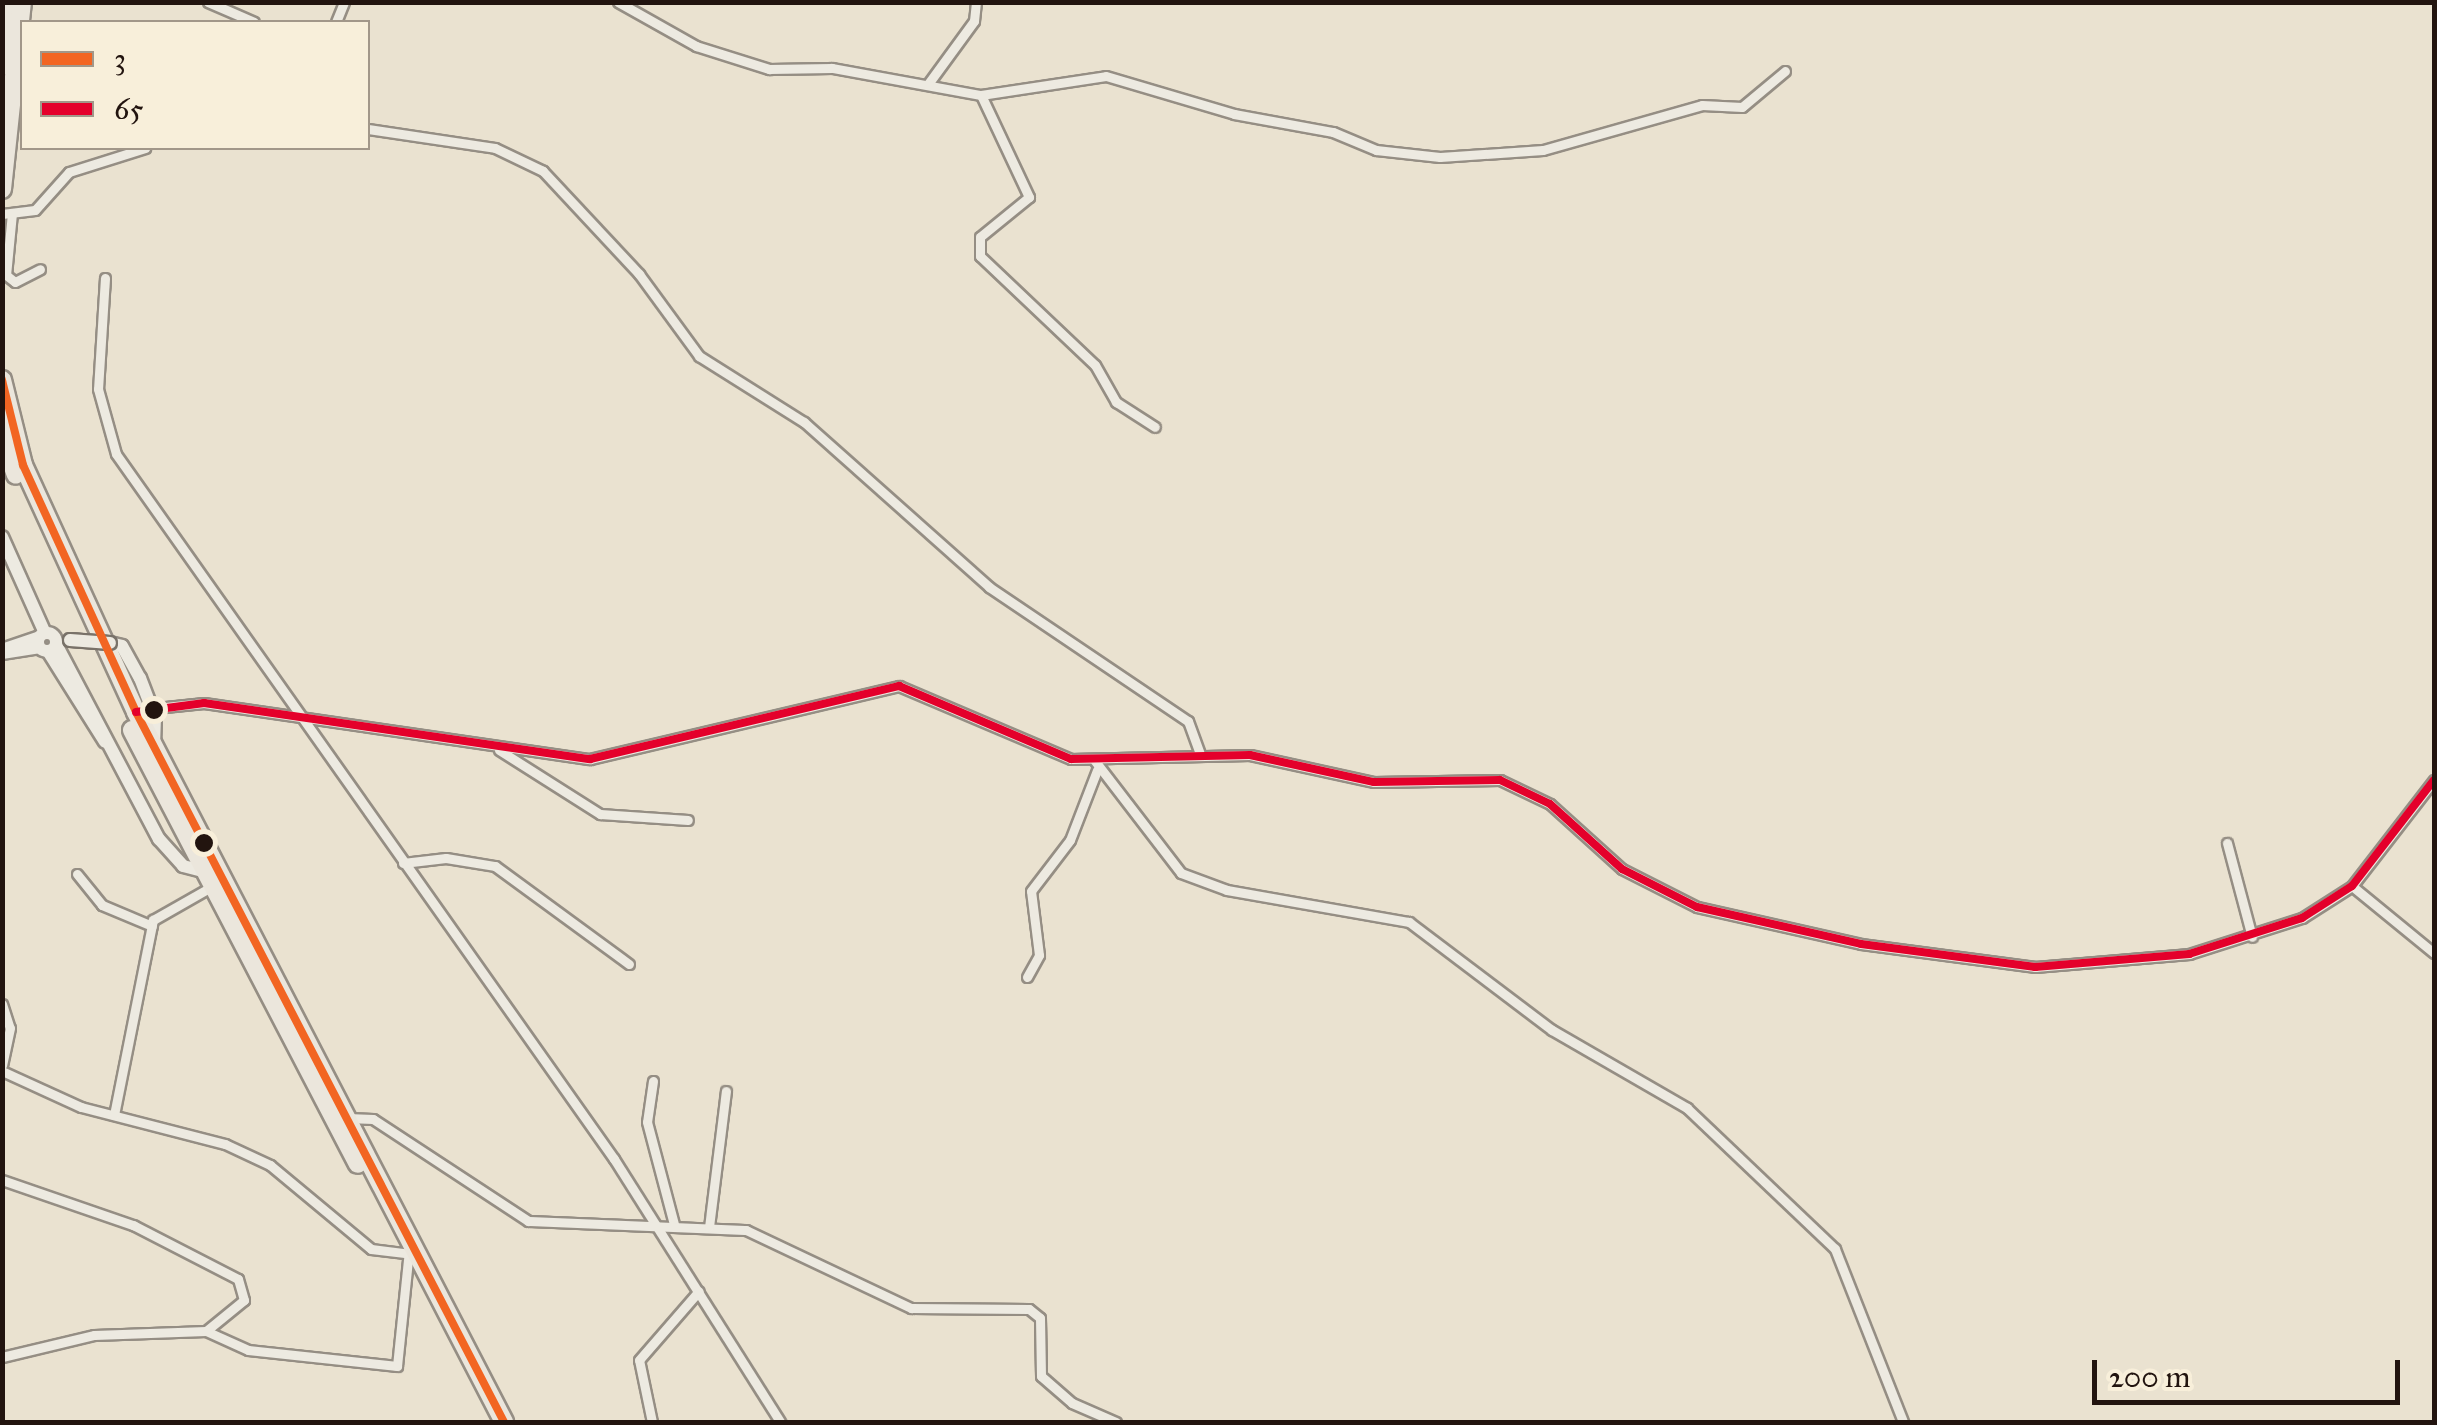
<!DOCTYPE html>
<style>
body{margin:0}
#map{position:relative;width:2437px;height:1425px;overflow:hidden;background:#eae2d0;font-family:"IM FELL Great Primer",serif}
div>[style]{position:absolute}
.roads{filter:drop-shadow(2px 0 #958e84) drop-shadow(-2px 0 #958e84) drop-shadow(0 2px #958e84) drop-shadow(0 -2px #958e84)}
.street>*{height:9px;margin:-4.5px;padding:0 4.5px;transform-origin:4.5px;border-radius:4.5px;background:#edeae1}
.secondary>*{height:12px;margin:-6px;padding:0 6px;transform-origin:6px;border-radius:6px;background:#edeae1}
.secondary>.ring{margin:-6px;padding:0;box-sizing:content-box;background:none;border:12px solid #edeae1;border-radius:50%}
.highway>*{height:18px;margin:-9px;padding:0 9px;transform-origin:9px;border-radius:9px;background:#ebe6dc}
.bridges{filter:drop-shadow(2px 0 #797269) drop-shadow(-2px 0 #797269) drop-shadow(0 2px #797269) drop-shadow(0 -2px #797269)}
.secondary-bridge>*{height:12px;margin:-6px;padding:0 6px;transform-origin:6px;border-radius:6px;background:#edeae1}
.bus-1>*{height:8px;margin:-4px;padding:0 4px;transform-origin:4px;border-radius:4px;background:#f26522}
.bus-2>*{height:8px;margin:-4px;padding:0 4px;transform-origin:4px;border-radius:4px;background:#e4002b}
.dots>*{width:28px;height:28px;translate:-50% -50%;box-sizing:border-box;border:5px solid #f8efda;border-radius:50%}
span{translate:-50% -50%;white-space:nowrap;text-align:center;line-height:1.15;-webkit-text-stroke:8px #f8efda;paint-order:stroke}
.frame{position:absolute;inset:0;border:5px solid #22140f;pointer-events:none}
.legend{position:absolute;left:20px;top:20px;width:350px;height:130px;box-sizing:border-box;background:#f8efda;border:2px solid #a29789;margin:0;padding:12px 18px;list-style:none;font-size:30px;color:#22140f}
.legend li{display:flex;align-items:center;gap:20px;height:50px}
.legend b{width:50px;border:2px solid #a29789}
.scale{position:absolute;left:2092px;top:1360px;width:308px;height:45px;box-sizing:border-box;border:5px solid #22140f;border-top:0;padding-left:12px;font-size:30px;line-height:35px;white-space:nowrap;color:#22140f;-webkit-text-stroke:8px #f8efda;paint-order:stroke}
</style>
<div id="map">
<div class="roads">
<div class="street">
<div style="left:208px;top:2px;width:50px;rotate:23.5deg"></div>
<div style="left:618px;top:2px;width:90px;rotate:29.4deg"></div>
<div style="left:696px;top:46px;width:77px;rotate:17.5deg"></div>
<div style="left:769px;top:69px;width:63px;rotate:-0.9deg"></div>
<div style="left:832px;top:68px;width:151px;rotate:10.3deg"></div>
<div style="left:981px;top:95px;width:113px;rotate:64.8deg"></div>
<div style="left:1029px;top:197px;width:63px;rotate:140.8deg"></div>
<div style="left:980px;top:237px;width:19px;rotate:90deg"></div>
<div style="left:980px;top:256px;width:158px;rotate:43.5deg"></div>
<div style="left:1095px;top:365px;width:43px;rotate:60.4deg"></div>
<div style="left:1116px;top:402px;width:46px;rotate:32.7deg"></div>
<div style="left:336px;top:22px;width:22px;rotate:-68deg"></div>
<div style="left:928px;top:84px;width:78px;rotate:-53.9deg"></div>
<div style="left:974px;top:21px;width:19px;rotate:-84deg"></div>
<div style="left:981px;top:95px;width:126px;rotate:-8.6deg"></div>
<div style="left:1106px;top:76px;width:134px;rotate:16.5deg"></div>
<div style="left:1234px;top:114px;width:101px;rotate:10.3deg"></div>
<div style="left:1333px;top:132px;width:47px;rotate:22.7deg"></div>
<div style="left:1376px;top:150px;width:64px;rotate:6.2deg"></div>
<div style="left:1440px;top:157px;width:103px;rotate:-3.9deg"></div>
<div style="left:1543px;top:150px;width:165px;rotate:-15.8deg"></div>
<div style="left:1702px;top:105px;width:40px;rotate:2.9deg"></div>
<div style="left:1742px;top:107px;width:56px;rotate:-39.9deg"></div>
<div style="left:368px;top:129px;width:128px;rotate:8.5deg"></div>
<div style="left:495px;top:148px;width:53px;rotate:25.6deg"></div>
<div style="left:543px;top:171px;width:141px;rotate:47deg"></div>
<div style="left:639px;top:274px;width:102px;rotate:53.8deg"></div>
<div style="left:699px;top:356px;width:124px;rotate:32.2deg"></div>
<div style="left:804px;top:422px;width:248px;rotate:41.7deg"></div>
<div style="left:989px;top:587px;width:240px;rotate:34deg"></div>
<div style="left:1188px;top:721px;width:37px;rotate:70deg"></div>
<div style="left:12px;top:213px;width:62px;rotate:95.5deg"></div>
<div style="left:6px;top:275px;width:11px;rotate:38deg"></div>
<div style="left:15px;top:282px;width:28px;rotate:-27deg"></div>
<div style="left:2px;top:214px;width:33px;rotate:-7deg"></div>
<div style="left:35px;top:210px;width:51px;rotate:-48.2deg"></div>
<div style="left:69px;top:172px;width:80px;rotate:-17.5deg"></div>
<div style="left:105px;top:278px;width:111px;rotate:93.6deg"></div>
<div style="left:98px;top:389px;width:67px;rotate:74.5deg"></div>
<div style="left:116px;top:454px;width:863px;rotate:54.76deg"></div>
<div style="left:614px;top:1159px;width:311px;rotate:57.7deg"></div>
<div style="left:146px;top:709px;width:58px;rotate:-5.9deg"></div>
<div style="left:204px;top:703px;width:390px;rotate:8.3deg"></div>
<div style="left:590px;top:759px;width:318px;rotate:-13.3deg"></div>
<div style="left:899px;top:686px;width:187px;rotate:23deg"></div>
<div style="left:1071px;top:759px;width:179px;rotate:-1.3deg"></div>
<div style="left:1250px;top:755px;width:127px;rotate:12.3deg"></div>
<div style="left:1374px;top:782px;width:126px;rotate:-0.9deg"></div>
<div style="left:1500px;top:780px;width:55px;rotate:25.6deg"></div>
<div style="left:1550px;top:804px;width:97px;rotate:42.1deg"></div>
<div style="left:1622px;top:869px;width:84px;rotate:26.9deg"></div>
<div style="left:1697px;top:907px;width:168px;rotate:12.7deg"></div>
<div style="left:1861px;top:944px;width:176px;rotate:7.5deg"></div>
<div style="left:2035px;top:967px;width:155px;rotate:-4.8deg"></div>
<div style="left:2189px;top:954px;width:119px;rotate:-17.7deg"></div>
<div style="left:2302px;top:918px;width:59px;rotate:-32.6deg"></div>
<div style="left:2352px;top:886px;width:134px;rotate:-52.3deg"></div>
<div style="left:499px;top:750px;width:120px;rotate:32.4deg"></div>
<div style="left:600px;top:814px;width:88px;rotate:3.9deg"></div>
<div style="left:1095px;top:761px;width:141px;rotate:52.5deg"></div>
<div style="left:1181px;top:873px;width:49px;rotate:20.3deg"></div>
<div style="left:1227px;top:890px;width:185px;rotate:10deg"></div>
<div style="left:1409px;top:922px;width:179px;rotate:37.1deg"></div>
<div style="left:1552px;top:1030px;width:156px;rotate:30deg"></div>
<div style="left:1687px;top:1108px;width:204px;rotate:43.6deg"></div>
<div style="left:1835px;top:1249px;width:186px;rotate:68.5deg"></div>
<div style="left:2227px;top:843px;width:97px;rotate:75.1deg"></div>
<div style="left:403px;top:863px;width:43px;rotate:-6.6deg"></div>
<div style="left:446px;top:858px;width:50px;rotate:9.3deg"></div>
<div style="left:495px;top:866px;width:166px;rotate:36.2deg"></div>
<div style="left:77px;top:874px;width:40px;rotate:51deg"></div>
<div style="left:102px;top:905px;width:54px;rotate:22.8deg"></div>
<div style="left:2352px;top:886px;width:106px;rotate:39.3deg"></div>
<div style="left:1027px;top:977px;width:25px;rotate:-61deg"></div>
<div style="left:1039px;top:955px;width:64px;rotate:-97.1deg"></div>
<div style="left:1031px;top:891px;width:64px;rotate:-52.6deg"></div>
<div style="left:1070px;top:840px;width:75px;rotate:-68.9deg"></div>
<div style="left:2px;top:1004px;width:25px;rotate:72deg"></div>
<div style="left:10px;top:1028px;width:38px;rotate:102deg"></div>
<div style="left:2px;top:1071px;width:87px;rotate:24.5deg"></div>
<div style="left:81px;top:1107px;width:149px;rotate:14.4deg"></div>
<div style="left:225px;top:1144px;width:50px;rotate:25deg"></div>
<div style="left:270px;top:1165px;width:131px;rotate:39.7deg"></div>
<div style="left:371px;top:1249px;width:34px;rotate:7deg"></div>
<div style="left:653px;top:1081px;width:41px;rotate:98.3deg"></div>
<div style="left:647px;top:1122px;width:106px;rotate:75.2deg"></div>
<div style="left:114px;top:1115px;width:199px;rotate:-78.7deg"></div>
<div style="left:153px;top:920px;width:64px;rotate:-29.7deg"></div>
<div style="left:347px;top:1118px;width:26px;rotate:2deg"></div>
<div style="left:373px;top:1119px;width:186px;rotate:33.3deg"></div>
<div style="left:528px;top:1221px;width:218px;rotate:2.4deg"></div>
<div style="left:746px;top:1230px;width:183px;rotate:25.3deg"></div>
<div style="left:911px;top:1308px;width:118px;rotate:0.5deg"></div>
<div style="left:1029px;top:1309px;width:14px;rotate:39deg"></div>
<div style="left:1040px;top:1318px;width:58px;rotate:89deg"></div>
<div style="left:1041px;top:1376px;width:41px;rotate:41.1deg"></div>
<div style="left:1072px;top:1403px;width:48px;rotate:23.4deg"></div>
<div style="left:2px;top:1180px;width:139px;rotate:19deg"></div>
<div style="left:133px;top:1225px;width:118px;rotate:27.2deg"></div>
<div style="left:238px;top:1279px;width:22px;rotate:74deg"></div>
<div style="left:244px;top:1300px;width:49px;rotate:140.8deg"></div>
<div style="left:709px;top:1227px;width:137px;rotate:-82.9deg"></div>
<div style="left:2px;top:1357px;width:95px;rotate:-13.4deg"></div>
<div style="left:94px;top:1335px;width:112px;rotate:-2deg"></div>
<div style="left:206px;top:1331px;width:46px;rotate:24.3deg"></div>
<div style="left:248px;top:1350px;width:150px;rotate:6.1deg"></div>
<div style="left:397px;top:1366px;width:108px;rotate:-84.1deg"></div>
<div style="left:652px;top:1422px;width:63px;rotate:-101.8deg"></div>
<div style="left:639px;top:1360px;width:91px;rotate:-49deg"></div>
</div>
<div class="secondary">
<div style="left:2px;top:537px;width:105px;rotate:65.9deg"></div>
<div class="ring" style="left:38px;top:633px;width:6px;height:6px"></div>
<div style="left:110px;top:643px;width:12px;rotate:14deg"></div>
<div style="left:122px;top:646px;width:37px;rotate:61deg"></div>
<div style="left:140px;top:678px;width:42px;rotate:69deg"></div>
<div style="left:155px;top:717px;width:27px;rotate:92deg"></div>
<div style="left:56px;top:644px;width:221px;rotate:62.2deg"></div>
<div style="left:159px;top:839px;width:36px;rotate:48deg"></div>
<div style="left:183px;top:866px;width:16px;rotate:14deg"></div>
<div style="left:2px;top:650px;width:39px;rotate:-19deg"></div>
<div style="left:48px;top:651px;width:107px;rotate:57.9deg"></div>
<div style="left:2px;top:653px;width:37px;rotate:-9deg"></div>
</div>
<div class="highway">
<div style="left:2px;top:66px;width:64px;rotate:-83.8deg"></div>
<div style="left:2px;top:189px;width:188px;rotate:-83.9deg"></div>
<div style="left:2px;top:380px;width:88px;rotate:76.1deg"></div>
<div style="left:23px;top:465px;width:272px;rotate:65.4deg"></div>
<div style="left:136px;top:712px;width:800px;rotate:62.6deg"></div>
<div style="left:2px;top:437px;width:40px;rotate:69.8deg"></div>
<div style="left:132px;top:730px;width:489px;rotate:62.5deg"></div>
</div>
</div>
<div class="bridges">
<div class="secondary-bridge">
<div style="left:70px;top:640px;width:40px;rotate:4.3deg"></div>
</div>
</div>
<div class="bus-1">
<div style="left:2px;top:380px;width:88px;rotate:76.1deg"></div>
<div style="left:23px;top:465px;width:272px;rotate:65.4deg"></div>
<div style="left:136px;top:712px;width:800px;rotate:62.6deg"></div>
</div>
<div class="bus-2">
<div style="left:136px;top:712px;width:69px;rotate:-7.5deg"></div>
<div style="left:204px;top:703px;width:390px;rotate:8.3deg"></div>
<div style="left:590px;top:759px;width:318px;rotate:-13.3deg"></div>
<div style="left:899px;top:686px;width:187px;rotate:23deg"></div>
<div style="left:1071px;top:759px;width:179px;rotate:-1.3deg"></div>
<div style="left:1250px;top:755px;width:127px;rotate:12.3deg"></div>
<div style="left:1374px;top:782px;width:126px;rotate:-0.9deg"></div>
<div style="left:1500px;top:780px;width:55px;rotate:25.6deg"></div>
<div style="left:1550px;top:804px;width:97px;rotate:42.1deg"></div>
<div style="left:1622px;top:869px;width:84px;rotate:26.9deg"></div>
<div style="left:1697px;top:907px;width:168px;rotate:12.7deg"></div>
<div style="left:1861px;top:944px;width:176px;rotate:7.5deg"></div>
<div style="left:2035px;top:967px;width:155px;rotate:-4.8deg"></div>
<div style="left:2189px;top:954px;width:119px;rotate:-17.7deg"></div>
<div style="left:2302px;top:918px;width:59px;rotate:-32.6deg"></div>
<div style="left:2352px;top:886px;width:134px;rotate:-52.3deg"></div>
</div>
<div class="dots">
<div style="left:154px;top:710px;background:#22140f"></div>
<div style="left:204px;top:843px;background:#22140f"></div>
</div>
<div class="frame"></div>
<ul class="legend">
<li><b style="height:12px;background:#f26522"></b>3</li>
<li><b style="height:12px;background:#e4002b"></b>65</li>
</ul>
<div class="scale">200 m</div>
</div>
